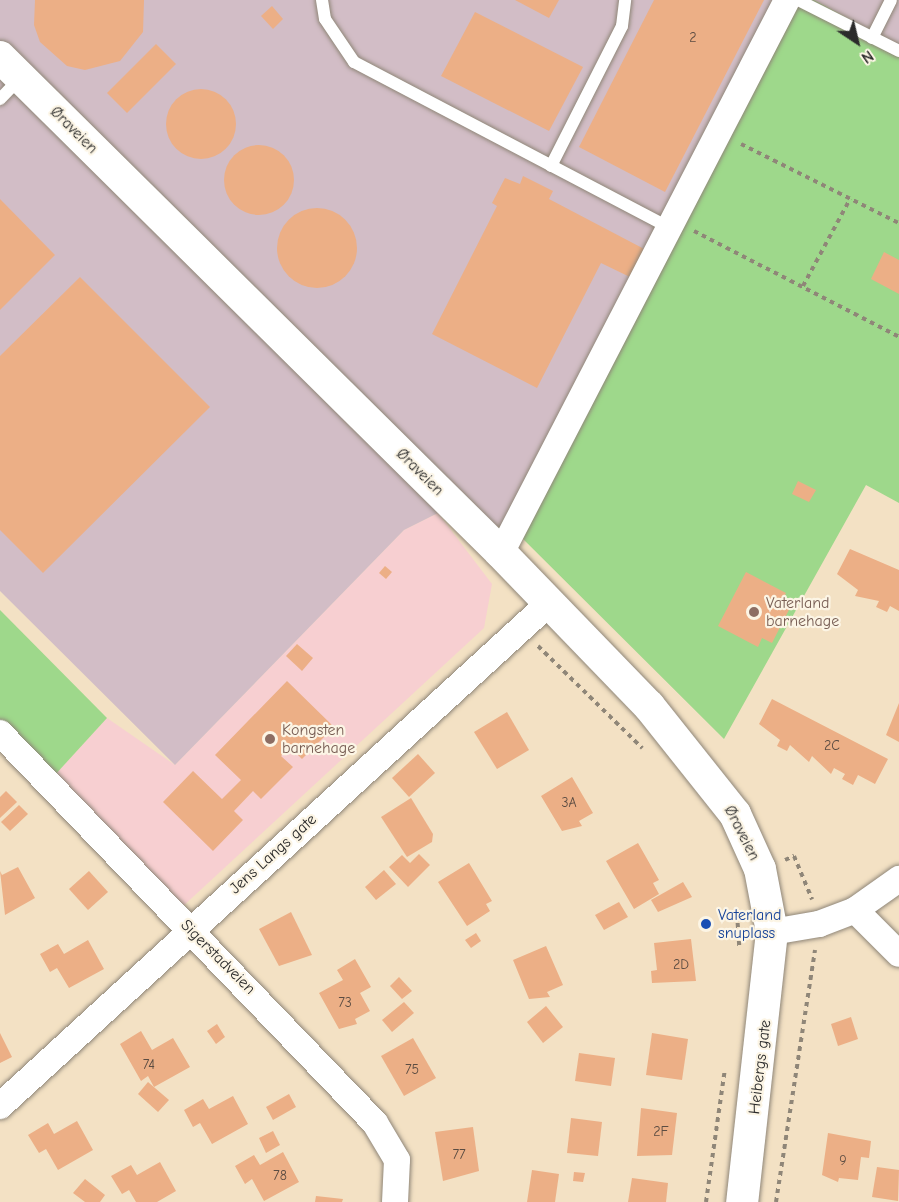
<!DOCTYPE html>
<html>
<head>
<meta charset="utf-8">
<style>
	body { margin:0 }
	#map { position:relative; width:899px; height:1202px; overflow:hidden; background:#f3e1c4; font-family:"Comic Neue",sans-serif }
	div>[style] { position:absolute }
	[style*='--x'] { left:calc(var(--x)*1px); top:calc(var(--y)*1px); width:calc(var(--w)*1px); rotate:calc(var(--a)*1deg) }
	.built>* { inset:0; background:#f7cfd1 }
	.industrial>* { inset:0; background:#d2bdc6 }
	.green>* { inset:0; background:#9ed88b }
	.building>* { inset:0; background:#ecaf86 }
	.round { border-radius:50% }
	.path>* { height:4px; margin-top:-2px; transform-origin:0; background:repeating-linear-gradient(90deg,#8f8678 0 4.5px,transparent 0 9px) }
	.roads { filter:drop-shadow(0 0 2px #8f8678) drop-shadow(0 0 2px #8f8678) }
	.service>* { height:12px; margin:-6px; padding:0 6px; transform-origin:6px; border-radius:6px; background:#fff }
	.minor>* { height:26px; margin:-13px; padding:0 13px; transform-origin:13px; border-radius:13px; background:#fff }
	.tertiary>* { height:32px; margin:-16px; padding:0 16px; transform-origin:16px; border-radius:16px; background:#fff }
	.dots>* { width:16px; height:16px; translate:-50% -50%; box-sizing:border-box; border:3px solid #fcf5e5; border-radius:50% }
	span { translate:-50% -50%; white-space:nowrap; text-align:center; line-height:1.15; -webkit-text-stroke:4.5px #fcf5e5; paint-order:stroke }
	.number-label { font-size:14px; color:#5b4c42 }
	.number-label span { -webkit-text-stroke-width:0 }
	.street-label { font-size:16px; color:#2b2b2b }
	.education-label { font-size:16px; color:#785e54 }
	.left { translate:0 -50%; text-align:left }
	.transit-label { font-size:16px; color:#164399 }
	.north { position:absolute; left:827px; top:12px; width:60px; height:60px; -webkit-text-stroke:4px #fcf5e5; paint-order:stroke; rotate:145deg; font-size:16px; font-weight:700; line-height:24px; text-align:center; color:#2b2b2b }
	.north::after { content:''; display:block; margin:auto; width:21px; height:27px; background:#2b2b2b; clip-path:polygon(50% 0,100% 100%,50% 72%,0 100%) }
</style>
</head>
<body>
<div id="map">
	<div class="built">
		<div style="clip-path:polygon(438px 513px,492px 584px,484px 628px,181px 908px,54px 776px,107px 718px,175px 765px,404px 530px)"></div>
	</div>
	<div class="industrial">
		<div style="clip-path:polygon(0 0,786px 0,514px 530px,438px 513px,404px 530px,175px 765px,0 591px)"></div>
		<div style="clip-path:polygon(814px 0,899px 0,899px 46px)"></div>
	</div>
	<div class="green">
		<div style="clip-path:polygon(786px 0,814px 0,899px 46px,899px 503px,866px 485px,724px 739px,514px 530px)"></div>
		<div style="clip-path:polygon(0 610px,107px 718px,54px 776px,0 721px)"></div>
	</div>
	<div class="building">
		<div style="clip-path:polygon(35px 0,144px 0,143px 32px,120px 61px,85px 70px,67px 66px,40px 42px,34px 25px)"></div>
		<div style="clip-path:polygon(515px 0,559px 0,549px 18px)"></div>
		<div style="clip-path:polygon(654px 0,764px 0,665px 192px,579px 147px)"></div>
		<div style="clip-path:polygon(272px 6px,283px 19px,273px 29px,261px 16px)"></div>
		<div style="clip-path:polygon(475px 12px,583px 67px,549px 131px,441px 76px)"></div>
		<div style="clip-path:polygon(156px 44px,176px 64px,127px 113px,107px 93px)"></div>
		<div class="round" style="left:166px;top:89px;width:70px;height:70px"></div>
		<div class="round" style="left:224px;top:145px;width:70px;height:70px"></div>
		<div style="clip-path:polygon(523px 176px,553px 191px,549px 199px,648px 251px,634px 279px,601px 263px,537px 388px,432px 334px,497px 206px,492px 203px,505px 178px,520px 184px)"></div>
		<div style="clip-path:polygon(0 199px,55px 255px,0 310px)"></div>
		<div class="round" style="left:277px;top:208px;width:80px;height:80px"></div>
		<div style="clip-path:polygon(884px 252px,899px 260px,899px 294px,871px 279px)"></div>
		<div style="clip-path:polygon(80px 277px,210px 407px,43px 573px,0 530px,0 356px)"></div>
		<div style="clip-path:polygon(798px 481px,816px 490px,809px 502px,792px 494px)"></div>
		<div style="clip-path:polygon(850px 549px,899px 570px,899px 611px,890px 606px,887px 612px,876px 607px,879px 601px,855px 596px,858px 590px,837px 574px)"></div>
		<div style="clip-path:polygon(385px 566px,392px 572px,386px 579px,379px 573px)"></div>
		<div style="clip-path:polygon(746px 572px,786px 593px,782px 601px,791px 606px,772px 643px,762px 638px,758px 647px,718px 626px)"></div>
		<div style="clip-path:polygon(297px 644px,313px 658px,302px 671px,286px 656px)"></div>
		<div style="clip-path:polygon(287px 681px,334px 727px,302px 759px,290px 747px,281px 756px,293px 767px,261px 799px,253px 791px,234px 811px,243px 820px,213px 851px,163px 802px,193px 771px,222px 799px,241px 780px,215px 755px)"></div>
		<div style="clip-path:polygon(772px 699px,888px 759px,875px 784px,858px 775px,853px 785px,842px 779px,845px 774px,834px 768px,831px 774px,812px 756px,809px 762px,790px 745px,787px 751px,777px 746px,780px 740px,759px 724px)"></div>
		<div style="clip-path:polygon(899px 703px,899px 742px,886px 735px)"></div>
		<div style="clip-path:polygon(507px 712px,529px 750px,497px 769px,474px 732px)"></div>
		<div style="clip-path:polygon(418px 754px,435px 773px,409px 797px,392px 778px)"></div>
		<div style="clip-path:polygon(572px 777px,593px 813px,579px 821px,582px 826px,562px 831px,541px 796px)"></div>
		<div style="clip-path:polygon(6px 791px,17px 802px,0 818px,0 797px)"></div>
		<div style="clip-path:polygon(411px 798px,433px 834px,432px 842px,407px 857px,381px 817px)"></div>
		<div style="clip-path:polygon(19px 805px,28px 814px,10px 831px,1px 822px)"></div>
		<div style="clip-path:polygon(638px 843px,659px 880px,653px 883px,659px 894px,634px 909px,606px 861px)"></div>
		<div style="clip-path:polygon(419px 854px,430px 865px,408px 887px,389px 867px,402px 855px,410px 863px)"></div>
		<div style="clip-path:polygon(469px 863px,492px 901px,486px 904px,490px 911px,467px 926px,438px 882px)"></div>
		<div style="clip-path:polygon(18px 867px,35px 898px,5px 915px,0 871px,2px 875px)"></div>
		<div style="clip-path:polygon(384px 870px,396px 884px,376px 900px,365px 887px)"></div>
		<div style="clip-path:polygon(89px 871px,108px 892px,88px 910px,69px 889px)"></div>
		<div style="clip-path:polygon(683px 882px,692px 897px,658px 912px,651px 900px)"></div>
		<div style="clip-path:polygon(619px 902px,628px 917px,604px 930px,595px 915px)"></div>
		<div style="clip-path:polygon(291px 912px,312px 955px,279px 966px,259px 929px)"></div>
		<div style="clip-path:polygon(476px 933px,481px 941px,471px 948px,465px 940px)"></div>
		<div style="clip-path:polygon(691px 939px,696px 981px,652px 983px,651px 971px,657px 970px,654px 943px)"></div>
		<div style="clip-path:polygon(88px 940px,104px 969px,69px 988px,57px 968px,50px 972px,40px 954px,58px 944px,64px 954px)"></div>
		<div style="clip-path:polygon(546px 946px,563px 985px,547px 992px,550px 997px,529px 999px,513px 960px)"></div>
		<div style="clip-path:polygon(355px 959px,371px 987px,360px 993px,370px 1011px,355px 1019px,357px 1024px,339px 1029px,319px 993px,343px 980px,337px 970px)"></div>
		<div style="clip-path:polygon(399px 977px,412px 991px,402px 999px,390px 986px)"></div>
		<div style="clip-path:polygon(404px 1002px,414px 1013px,392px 1032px,382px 1020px)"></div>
		<div style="clip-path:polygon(546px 1006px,563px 1027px,543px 1043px,527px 1022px)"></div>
		<div style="clip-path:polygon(851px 1017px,858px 1039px,838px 1046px,831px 1024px)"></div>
		<div style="clip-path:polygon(217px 1024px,225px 1037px,216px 1044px,207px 1031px)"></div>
		<div style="clip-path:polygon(141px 1031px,152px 1050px,173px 1038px,190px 1067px,154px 1087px,148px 1076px,141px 1081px,120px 1044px)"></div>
		<div style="clip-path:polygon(0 1033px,12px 1057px,0 1063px)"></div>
		<div style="clip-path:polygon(652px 1033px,688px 1039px,682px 1080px,646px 1075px)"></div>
		<div style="clip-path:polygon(413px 1038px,436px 1078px,404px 1096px,381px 1056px)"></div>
		<div style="clip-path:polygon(579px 1053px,615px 1058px,611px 1086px,575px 1081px)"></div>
		<div style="clip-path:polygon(148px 1082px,169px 1100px,158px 1112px,138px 1094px)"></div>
		<div style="clip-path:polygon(289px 1094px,296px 1107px,273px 1120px,266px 1107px)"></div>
		<div style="clip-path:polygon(233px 1096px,248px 1124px,212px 1144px,200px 1123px,193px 1127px,184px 1110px,203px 1099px,209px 1109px)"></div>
		<div style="clip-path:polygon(641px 1108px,677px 1113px,672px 1155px,637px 1156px)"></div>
		<div style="clip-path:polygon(571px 1118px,602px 1122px,598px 1156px,567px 1153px)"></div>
		<div style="clip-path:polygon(77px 1121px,93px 1150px,58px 1170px,46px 1149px,39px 1153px,28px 1135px,48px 1123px,54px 1134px)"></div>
		<div style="clip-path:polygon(473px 1127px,479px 1171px,443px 1181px,435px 1132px)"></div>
		<div style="clip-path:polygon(273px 1131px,280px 1145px,266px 1153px,259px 1138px)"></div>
		<div style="clip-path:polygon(828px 1133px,871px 1141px,869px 1158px,861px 1157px,858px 1180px,839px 1178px,838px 1182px,822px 1175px)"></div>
		<div style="clip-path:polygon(283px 1152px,299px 1182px,264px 1201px,252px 1179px,245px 1184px,235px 1166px,254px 1155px,260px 1165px)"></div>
		<div style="clip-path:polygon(160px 1162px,176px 1191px,157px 1202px,136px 1202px,129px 1190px,122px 1194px,111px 1176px,131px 1165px,137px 1175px)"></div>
		<div style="clip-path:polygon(877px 1167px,899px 1170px,898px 1201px,872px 1197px)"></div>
		<div style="clip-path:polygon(532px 1170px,559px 1174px,555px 1202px,527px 1202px)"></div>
		<div style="clip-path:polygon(574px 1172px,585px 1173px,583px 1182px,573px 1181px)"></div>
		<div style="clip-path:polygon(632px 1178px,668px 1183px,666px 1202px,628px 1202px)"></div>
		<div style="clip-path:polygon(85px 1179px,105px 1195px,100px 1202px,85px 1202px,73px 1193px)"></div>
		<div style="clip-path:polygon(316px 1196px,343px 1199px,342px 1202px,315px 1202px)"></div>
	</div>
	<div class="path">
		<div style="--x:741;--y:144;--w:177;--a:26.6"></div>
		<div style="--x:694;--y:231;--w:231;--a:27.3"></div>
		<div style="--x:803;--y:286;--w:99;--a:-61.6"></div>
		<div style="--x:538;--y:646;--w:146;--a:44.4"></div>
		<div style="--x:785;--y:860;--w:10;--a:-24"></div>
		<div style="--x:794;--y:856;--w:47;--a:67.3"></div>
		<div style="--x:737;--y:914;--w:32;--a:86"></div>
		<div style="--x:706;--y:1202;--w:134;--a:-81.9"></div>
		<div style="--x:776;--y:1202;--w:255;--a:-81.2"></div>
	</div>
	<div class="roads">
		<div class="service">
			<div style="--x:322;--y:0;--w:19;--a:81"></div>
			<div style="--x:325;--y:19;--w:52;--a:56"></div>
			<div style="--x:354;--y:62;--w:357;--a:27.7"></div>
			<div style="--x:798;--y:0;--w:113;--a:26.8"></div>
			<div style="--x:872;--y:38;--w:42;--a:-63.4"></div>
			<div style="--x:0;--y:99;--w:29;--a:-46"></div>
			<div style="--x:551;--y:166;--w:157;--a:-63.1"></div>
			<div style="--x:622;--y:26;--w:26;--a:-83"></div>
		</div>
		<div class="minor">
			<div style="--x:501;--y:553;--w:623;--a:-62.65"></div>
			<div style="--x:0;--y:733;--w:541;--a:46.12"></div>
			<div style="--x:375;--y:1123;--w:43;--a:59.3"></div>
			<div style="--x:397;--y:1160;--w:42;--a:92.7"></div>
			<div style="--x:855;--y:910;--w:62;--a:45"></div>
			<div style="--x:772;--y:932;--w:48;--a:-9.7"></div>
			<div style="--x:819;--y:924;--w:39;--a:-21"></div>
			<div style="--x:855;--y:910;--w:54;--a:-35.2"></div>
			<div style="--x:0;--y:1106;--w:743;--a:-42.49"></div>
		</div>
		<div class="tertiary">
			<div style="--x:0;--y:57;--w:705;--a:44.71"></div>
			<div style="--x:501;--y:553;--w:213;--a:46"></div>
			<div style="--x:649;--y:706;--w:138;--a:51.5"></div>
			<div style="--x:735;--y:814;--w:60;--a:65.6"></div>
			<div style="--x:760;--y:869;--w:64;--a:79.2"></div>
			<div style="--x:772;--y:932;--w:272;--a:96.3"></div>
		</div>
	</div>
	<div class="dots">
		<div style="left:754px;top:612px;background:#8d6e63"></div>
		<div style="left:270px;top:739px;background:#8d6e63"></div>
		<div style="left:706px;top:924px;background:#1a4fb4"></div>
	</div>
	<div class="number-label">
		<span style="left:693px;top:38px">2</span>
		<span style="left:832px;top:746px">2C</span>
		<span style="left:569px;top:803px">3A</span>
		<span style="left:681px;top:965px">2D</span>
		<span style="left:345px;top:1003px">73</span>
		<span style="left:149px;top:1065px">74</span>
		<span style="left:412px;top:1070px">75</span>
		<span style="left:661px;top:1132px">2F</span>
		<span style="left:459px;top:1155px">77</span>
		<span style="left:843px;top:1161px">9</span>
		<span style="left:280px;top:1176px">78</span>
	</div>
	<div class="street-label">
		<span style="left:74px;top:130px;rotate:45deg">Øraveien</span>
		<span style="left:420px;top:472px;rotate:45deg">Øraveien</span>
		<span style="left:742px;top:833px;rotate:63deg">Øraveien</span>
		<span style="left:273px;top:854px;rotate:-42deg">Jens Langs gate</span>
		<span style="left:218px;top:957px;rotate:45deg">Sigerstadveien</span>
		<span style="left:760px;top:1067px;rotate:-83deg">Heibergs gate</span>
	</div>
	<div class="education-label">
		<span class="left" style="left:766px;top:612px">Vaterland<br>barnehage</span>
		<span class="left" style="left:282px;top:739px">Kongsten<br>barnehage</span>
	</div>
	<div class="transit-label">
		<span class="left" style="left:718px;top:924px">Vaterland<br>snuplass</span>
	</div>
	<div class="north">N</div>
</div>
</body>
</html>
